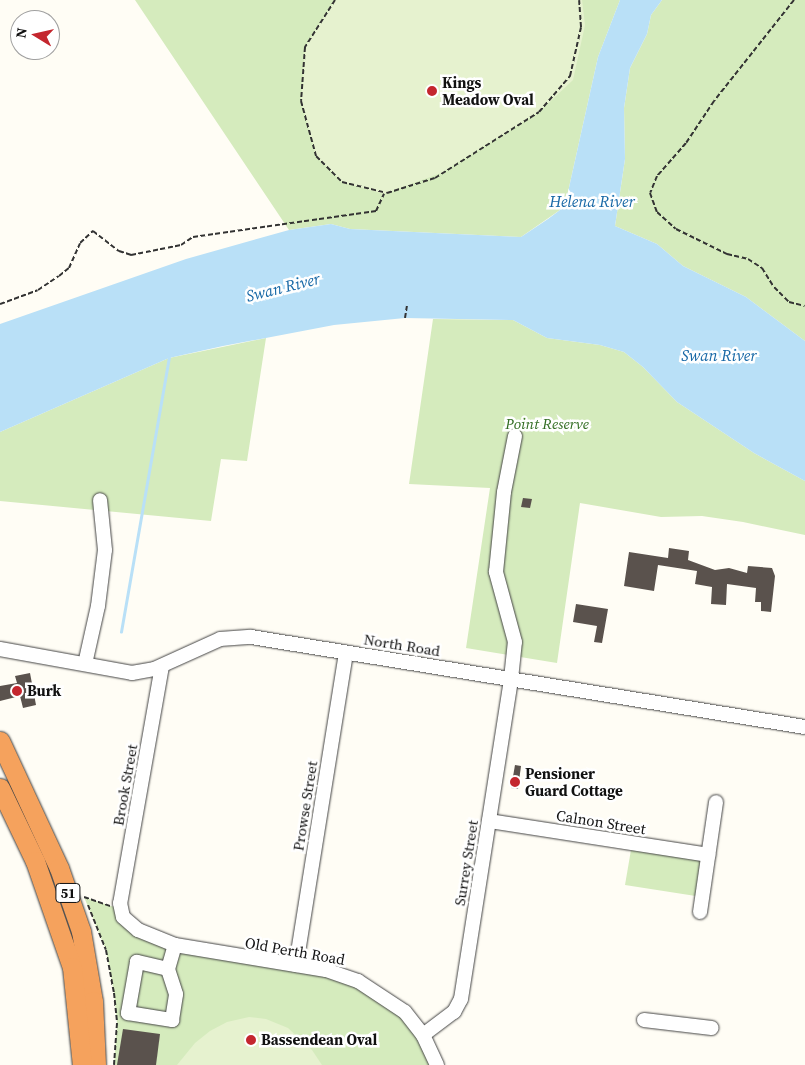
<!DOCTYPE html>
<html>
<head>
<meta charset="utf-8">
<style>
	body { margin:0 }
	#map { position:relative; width:805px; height:1065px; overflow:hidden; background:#fffdf5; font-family:"Source Serif 4",serif }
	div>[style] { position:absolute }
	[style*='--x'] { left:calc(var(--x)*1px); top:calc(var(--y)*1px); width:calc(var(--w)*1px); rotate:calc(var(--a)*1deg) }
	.green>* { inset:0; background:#d5ebbd }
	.pitch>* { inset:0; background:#e6f2cf }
	.water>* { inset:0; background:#b9e0f7 }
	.stream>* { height:2.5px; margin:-1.25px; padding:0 1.25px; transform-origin:1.25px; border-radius:1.25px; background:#b9e0f7 }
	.building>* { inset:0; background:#5a524d }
	.path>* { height:2px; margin-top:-1px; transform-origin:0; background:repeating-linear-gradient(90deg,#333 0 5px,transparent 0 7.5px) }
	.roads { filter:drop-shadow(0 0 1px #444) drop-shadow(0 0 1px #444) }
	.minor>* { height:14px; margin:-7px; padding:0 7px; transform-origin:7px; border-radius:7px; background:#fff }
	.highway>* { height:19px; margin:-9.5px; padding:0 9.5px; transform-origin:9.5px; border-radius:9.5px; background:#f5a25d }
	.dots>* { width:14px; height:14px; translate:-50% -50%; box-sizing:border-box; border:2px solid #fff; border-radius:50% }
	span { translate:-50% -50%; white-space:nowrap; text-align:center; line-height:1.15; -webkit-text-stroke:5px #fff; paint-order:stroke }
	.shield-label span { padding:1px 4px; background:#fff; border:1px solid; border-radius:4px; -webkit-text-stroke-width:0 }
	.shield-label { font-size:14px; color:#111; font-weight:700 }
	.poi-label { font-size:15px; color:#111; font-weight:700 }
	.left { translate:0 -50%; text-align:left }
	.park-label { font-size:15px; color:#2f6b1f; font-style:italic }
	.street-label { font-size:15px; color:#111 }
	.water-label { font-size:16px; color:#1768a6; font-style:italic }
	.north { position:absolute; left:10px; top:10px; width:50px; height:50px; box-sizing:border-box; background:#fff; border:1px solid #a0a0a0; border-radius:50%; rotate:279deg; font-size:14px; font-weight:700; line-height:20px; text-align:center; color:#111 }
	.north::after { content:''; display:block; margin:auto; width:18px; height:22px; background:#c4262e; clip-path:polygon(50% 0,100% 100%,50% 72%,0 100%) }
</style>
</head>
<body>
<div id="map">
	<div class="green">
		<div style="clip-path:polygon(135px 0,620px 0,598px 57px,568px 192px,560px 210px,521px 237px,350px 229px,331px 224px,289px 230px)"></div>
		<div style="clip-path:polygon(662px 0,805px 0,805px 341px,746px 297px,683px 266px,657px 244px,615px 226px,625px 159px,624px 108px,630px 68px,647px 34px,651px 15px)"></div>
		<div style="clip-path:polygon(433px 319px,513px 320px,547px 338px,600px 345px,624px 352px,643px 367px,677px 402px,754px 453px,805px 481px,805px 535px,743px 522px,702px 516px,661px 517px,580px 503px,557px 663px,466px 648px,490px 488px,409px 484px)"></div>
		<div style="clip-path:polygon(266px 338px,247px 461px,221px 459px,211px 521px,0 501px,0 432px,169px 358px)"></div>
		<div style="clip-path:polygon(632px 844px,708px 855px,702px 897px,625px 885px)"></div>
		<div style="clip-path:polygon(84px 897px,120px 909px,146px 934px,326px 970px,392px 1002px,437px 1065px,114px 1065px,117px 1023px,114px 993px,106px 950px)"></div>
	</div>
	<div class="pitch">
		<div style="clip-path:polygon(335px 0,582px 0,585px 25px,573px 80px,539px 112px,441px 173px,384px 194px,342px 182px,316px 156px,301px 101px,305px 47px)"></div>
		<div style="clip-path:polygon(249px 1017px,266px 1019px,288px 1028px,312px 1050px,322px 1065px,177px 1065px,195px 1043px,210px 1031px,227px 1022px)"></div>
	</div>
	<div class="water">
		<div style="clip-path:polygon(620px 0,662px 0,651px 15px,647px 34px,630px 68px,624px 108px,625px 159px,615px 226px,657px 244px,683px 266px,746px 297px,805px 341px,805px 481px,754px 453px,677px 402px,643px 367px,624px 352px,600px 345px,547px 338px,513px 320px,405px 318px,334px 325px,223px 346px,169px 358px,0 432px,0 324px,186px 259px,289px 230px,331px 224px,350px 229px,521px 237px,548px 219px,560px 210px,568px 192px,598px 57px)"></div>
	</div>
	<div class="stream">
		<div style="--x:121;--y:632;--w:278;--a:-80.1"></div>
	</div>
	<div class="building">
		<div style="clip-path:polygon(523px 498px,532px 499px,530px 508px,521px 507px)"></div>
		<div style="clip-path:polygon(669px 548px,689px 551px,688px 560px,715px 570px,729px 568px,747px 573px,748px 566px,772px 568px,775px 576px,771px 612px,761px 611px,761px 602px,755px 602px,756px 588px,727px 584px,726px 605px,711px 604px,712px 587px,695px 584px,697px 571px,658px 565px,654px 591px,624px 586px,629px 552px,668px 558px)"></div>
		<div style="clip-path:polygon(576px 604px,608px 609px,602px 643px,594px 642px,597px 626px,573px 622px)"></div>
		<div style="clip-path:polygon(30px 673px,36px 705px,23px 708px,20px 696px,0 701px,0 686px,17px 683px,15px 676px)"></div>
		<div style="clip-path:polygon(515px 765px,521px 766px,518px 789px,511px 788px)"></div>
		<div style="clip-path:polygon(123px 1029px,160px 1034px,156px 1065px,117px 1065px)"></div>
	</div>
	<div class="path">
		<div style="--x:335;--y:0;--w:56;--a:122.6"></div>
		<div style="--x:305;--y:47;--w:54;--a:94.2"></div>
		<div style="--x:301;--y:101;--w:57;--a:74.7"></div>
		<div style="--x:316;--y:156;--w:37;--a:45"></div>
		<div style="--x:342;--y:182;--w:46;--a:13.7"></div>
		<div style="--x:387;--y:193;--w:50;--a:-17.4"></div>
		<div style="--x:435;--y:178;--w:123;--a:-32.4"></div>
		<div style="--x:539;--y:112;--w:48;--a:-49.3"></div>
		<div style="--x:570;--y:76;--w:50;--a:-77.3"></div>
		<div style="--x:581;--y:27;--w:27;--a:-94"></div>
		<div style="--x:794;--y:0;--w:129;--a:128.4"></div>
		<div style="--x:714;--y:101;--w:50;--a:123.7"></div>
		<div style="--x:686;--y:143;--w:44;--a:131.3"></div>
		<div style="--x:657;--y:176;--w:18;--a:112"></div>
		<div style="--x:650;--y:193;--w:20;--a:70"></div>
		<div style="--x:657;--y:212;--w:25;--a:42"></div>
		<div style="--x:676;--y:229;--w:57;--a:26.1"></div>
		<div style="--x:727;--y:254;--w:22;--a:13"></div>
		<div style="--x:748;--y:259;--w:17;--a:33"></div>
		<div style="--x:762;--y:268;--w:22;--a:58"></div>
		<div style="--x:774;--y:287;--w:21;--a:45"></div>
		<div style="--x:789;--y:302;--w:16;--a:14"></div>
		<div style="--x:0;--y:304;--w:40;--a:-20.2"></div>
		<div style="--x:38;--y:290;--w:25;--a:-34"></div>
		<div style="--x:59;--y:276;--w:13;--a:-39"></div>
		<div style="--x:69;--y:268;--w:27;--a:-66"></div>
		<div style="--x:80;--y:243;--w:18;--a:-43"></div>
		<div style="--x:93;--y:231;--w:33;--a:38"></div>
		<div style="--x:119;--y:251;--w:13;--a:18"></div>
		<div style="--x:131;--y:255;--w:51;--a:-11.3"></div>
		<div style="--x:181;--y:245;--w:14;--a:-34"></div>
		<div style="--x:193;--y:237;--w:185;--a:-8.1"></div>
		<div style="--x:376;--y:211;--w:19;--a:-65"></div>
		<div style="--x:405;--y:318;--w:13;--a:-81"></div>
		<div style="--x:84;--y:897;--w:28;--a:19"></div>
		<div style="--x:88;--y:905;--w:48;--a:68.2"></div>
		<div style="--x:106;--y:950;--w:44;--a:79.5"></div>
		<div style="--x:114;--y:993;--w:30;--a:84"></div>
		<div style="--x:117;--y:1023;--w:42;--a:94.1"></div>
	</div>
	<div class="roads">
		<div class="minor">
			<div style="--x:0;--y:649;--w:134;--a:10.3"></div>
			<div style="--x:132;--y:673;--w:22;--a:-10"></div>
			<div style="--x:154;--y:669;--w:72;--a:-24.4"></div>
			<div style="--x:220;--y:639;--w:31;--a:-4"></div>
			<div style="--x:251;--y:637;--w:561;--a:9.23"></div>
			<div style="--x:85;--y:664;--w:59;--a:-77.4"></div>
			<div style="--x:98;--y:606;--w:56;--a:-82.9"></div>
			<div style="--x:105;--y:550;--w:50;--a:-95.7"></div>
			<div style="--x:162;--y:666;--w:241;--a:100"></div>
			<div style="--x:120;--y:903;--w:14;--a:78"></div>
			<div style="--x:123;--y:917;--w:20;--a:41"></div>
			<div style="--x:138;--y:930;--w:40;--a:22"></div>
			<div style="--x:175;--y:945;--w:153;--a:9.4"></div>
			<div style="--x:326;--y:970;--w:34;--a:19"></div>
			<div style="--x:358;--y:981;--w:56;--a:33.4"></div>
			<div style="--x:405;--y:1012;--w:29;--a:52"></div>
			<div style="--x:423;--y:1035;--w:33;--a:65"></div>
			<div style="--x:489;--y:821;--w:222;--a:8.8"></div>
			<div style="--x:700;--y:912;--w:111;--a:-81.7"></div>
			<div style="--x:296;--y:965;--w:316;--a:-80.9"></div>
			<div style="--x:168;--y:969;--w:32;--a:-167"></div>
			<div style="--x:137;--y:962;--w:52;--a:100"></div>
			<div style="--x:128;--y:1013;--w:45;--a:9"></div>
			<div style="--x:172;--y:1020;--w:26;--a:-81"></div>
			<div style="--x:176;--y:994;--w:26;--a:-108"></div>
			<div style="--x:168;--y:969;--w:25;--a:-74"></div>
			<div style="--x:644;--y:1020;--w:68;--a:6.7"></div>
			<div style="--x:423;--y:1035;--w:39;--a:-37"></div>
			<div style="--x:454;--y:1012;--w:15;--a:-62"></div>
			<div style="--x:461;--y:999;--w:324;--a:-81.1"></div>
			<div style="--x:511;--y:679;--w:37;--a:-84"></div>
			<div style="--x:515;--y:642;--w:73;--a:-105.2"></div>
			<div style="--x:496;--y:572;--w:80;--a:-84.3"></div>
			<div style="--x:504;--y:492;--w:57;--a:-78.9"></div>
		</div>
		<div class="highway">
			<div style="--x:0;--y:741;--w:140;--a:65.1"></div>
			<div style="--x:59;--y:868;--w:67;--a:70.8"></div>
			<div style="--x:81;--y:931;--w:71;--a:80.3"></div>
			<div style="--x:93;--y:1001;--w:64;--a:87.3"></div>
			<div style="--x:0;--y:788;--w:81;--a:64.4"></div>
			<div style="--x:35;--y:861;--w:112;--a:70.8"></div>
			<div style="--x:72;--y:967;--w:99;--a:84.2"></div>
		</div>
	</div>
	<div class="dots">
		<div style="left:432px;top:91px;background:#c4262e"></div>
		<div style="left:17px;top:691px;background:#c4262e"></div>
		<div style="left:515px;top:782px;background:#c4262e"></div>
		<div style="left:251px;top:1040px;background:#c4262e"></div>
	</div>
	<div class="shield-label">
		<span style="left:68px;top:893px">51</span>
	</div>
	<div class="poi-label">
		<span class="left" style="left:442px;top:91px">Kings<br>Meadow Oval</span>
		<span class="left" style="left:27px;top:691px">Burk</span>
		<span class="left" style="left:525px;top:782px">Pensioner<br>Guard Cottage</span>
		<span class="left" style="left:261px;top:1040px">Bassendean Oval</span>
	</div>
	<div class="park-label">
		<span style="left:547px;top:424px">Point Reserve</span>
	</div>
	<div class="street-label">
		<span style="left:402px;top:645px;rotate:9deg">North Road</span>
		<span style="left:125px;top:785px;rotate:-80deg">Brook Street</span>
		<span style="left:305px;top:806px;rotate:-81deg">Prowse Street</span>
		<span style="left:601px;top:822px;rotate:9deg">Calnon Street</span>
		<span style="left:466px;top:863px;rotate:-81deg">Surrey Street</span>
		<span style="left:295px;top:951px;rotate:10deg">Old Perth Road</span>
	</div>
	<div class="water-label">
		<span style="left:592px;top:201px">Helena River</span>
		<span style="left:283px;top:287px;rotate:-14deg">Swan River</span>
		<span style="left:719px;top:355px">Swan River</span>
	</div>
	<div class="north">N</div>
</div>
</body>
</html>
